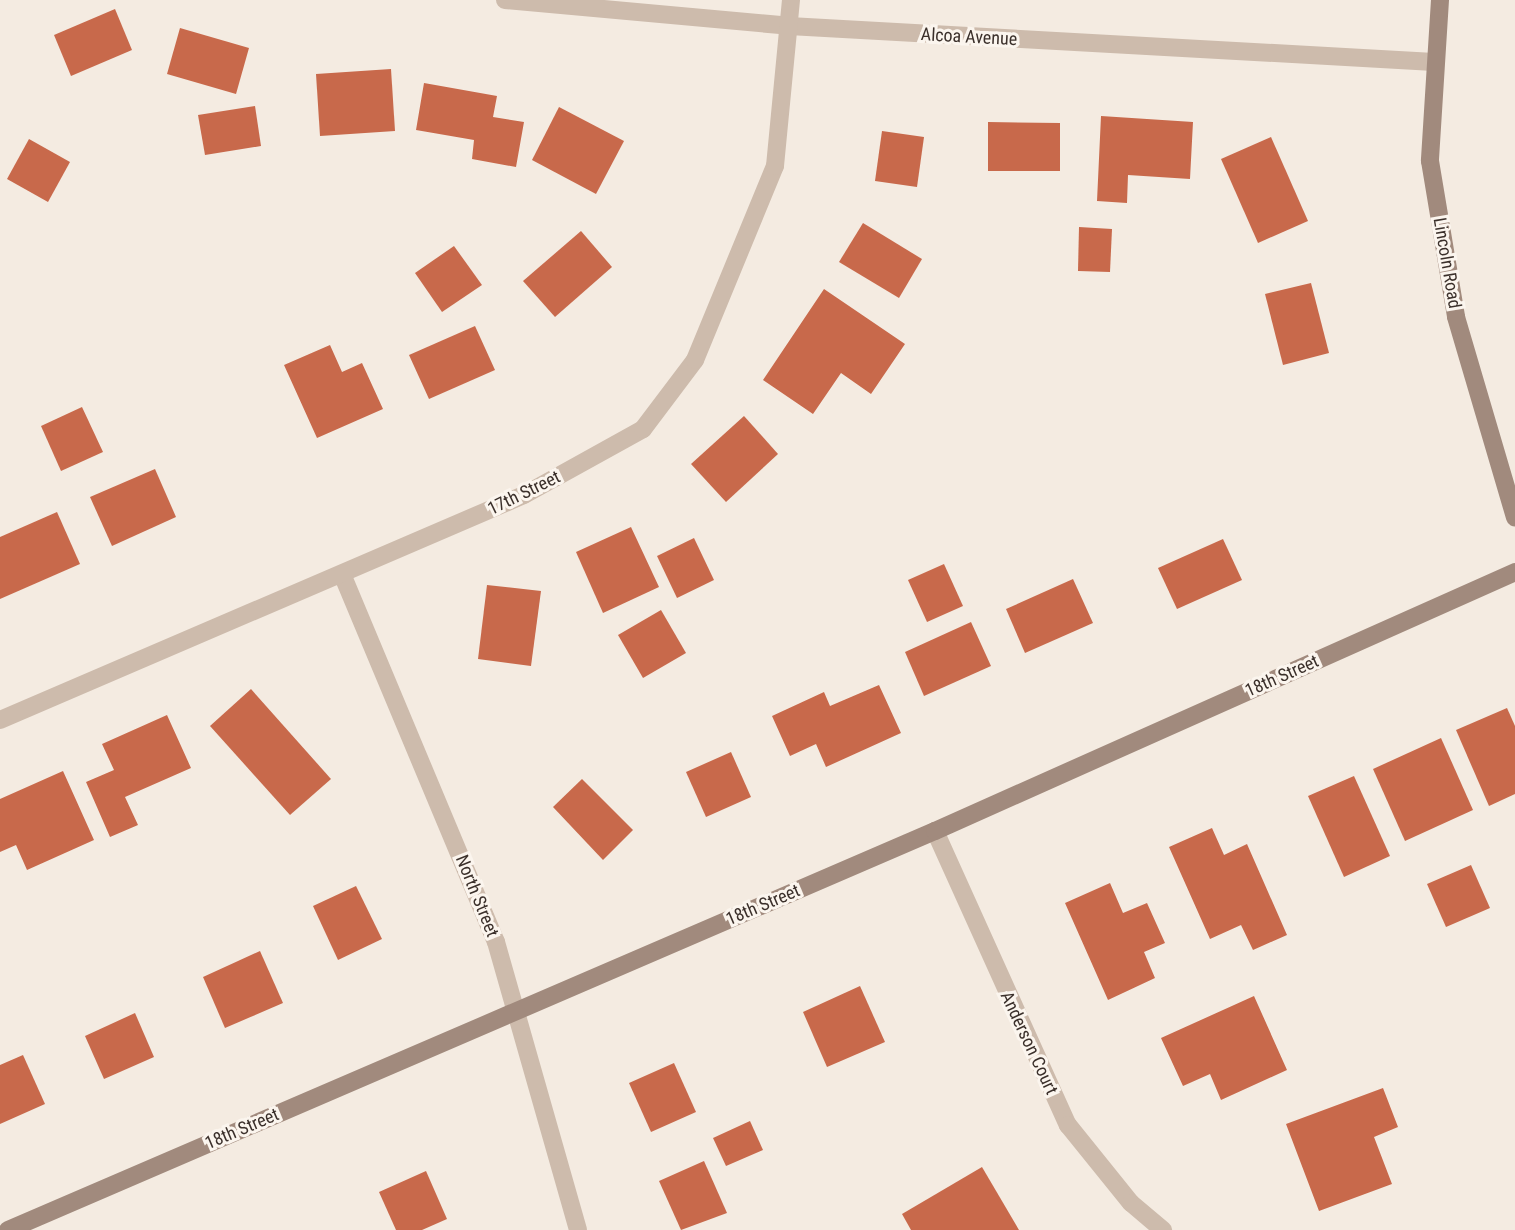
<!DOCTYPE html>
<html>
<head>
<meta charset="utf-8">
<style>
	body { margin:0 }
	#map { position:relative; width:1515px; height:1230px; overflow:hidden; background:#f4ebe1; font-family:"Roboto Condensed",sans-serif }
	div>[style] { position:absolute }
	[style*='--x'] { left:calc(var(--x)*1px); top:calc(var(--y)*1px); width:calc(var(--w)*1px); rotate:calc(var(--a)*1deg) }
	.building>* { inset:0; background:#c8694b }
	.street>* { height:18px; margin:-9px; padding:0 9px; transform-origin:9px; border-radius:9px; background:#cdbbac }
	.secondary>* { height:18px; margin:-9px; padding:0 9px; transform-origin:9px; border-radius:9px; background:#a18a7d }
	span { translate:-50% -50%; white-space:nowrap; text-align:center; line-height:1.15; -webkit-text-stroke:6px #fbf5ee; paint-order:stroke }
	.street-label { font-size:18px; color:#3b302b }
</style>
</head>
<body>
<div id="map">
	<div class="building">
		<div style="clip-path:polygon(115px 9px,132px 50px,71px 76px,54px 35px)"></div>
		<div style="clip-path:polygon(180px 28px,249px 48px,236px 94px,167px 74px)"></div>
		<div style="clip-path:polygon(391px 69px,395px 131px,320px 136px,316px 74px)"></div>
		<div style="clip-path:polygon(424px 83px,497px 96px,493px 117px,524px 122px,516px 167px,472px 159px,474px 140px,416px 130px)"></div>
		<div style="clip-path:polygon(255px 106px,261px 146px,205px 155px,198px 115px)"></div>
		<div style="clip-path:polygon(559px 107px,624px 141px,596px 194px,532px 160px)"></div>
		<div style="clip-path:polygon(1101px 116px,1193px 122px,1190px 179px,1128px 175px,1127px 203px,1097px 201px)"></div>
		<div style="clip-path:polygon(988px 122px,1060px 123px,1060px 171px,988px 171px)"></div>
		<div style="clip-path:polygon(882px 131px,924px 137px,917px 187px,875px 181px)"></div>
		<div style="clip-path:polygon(1271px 137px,1308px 221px,1258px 243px,1221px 159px)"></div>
		<div style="clip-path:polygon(29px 139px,70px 162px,48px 202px,7px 179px)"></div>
		<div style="clip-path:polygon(863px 223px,922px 259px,899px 298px,839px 262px)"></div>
		<div style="clip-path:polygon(1079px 227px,1112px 229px,1110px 272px,1078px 271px)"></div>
		<div style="clip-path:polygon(581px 231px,612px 267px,555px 317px,523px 281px)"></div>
		<div style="clip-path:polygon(454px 246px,482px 285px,442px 312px,415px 273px)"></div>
		<div style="clip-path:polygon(1311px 283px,1329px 353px,1283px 365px,1265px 294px)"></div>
		<div style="clip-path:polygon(824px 289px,905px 344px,871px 394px,841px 373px,813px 414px,763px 380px)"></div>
		<div style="clip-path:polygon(475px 326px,495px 370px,429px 399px,409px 355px)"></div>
		<div style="clip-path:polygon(330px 345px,342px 372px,362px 363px,383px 409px,317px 438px,284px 365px)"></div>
		<div style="clip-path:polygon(82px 407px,103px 452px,61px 471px,41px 426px)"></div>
		<div style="clip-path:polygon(744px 416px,778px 454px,726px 502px,691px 464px)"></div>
		<div style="clip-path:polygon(155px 469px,176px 517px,112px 546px,90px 497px)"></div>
		<div style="clip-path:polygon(57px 512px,80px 564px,0 599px,0 537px)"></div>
		<div style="clip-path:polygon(631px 527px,659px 587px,603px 613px,576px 552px)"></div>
		<div style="clip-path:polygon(694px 538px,714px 580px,677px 598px,657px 556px)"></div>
		<div style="clip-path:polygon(1223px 539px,1242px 580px,1177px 609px,1158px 568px)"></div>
		<div style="clip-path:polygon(944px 564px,963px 606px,927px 622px,908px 580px)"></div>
		<div style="clip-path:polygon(1073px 579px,1093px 623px,1025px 653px,1006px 609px)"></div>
		<div style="clip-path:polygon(487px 585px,541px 591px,531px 666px,478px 659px)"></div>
		<div style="clip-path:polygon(661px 610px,686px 653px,643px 678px,618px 635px)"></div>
		<div style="clip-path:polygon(971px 622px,991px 666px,924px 696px,905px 652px)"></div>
		<div style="clip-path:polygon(879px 685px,901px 733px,826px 767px,816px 744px,790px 756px,772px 716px,824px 692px,830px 706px)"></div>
		<div style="clip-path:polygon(251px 689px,331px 779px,290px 815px,210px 726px)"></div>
		<div style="clip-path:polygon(1507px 708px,1515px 726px,1515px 794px,1489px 806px,1456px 730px)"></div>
		<div style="clip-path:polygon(167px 715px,191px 768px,125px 797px,138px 825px,110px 837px,86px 782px,114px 770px,102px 744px)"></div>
		<div style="clip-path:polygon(1441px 738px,1473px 810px,1405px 841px,1373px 769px)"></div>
		<div style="clip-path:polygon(731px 752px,751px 797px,706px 817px,686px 772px)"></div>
		<div style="clip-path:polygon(63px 771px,94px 840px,27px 870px,16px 845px,0 852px,0 799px)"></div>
		<div style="clip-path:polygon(1354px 776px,1390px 856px,1344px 877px,1308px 796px)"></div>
		<div style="clip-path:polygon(582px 779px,633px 830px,603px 860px,553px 807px)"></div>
		<div style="clip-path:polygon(1212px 828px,1224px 855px,1247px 844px,1287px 935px,1253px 950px,1241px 925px,1210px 939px,1169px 847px)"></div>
		<div style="clip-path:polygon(1471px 865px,1490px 908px,1446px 927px,1427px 884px)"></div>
		<div style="clip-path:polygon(1110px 883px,1123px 913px,1147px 903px,1165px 943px,1144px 952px,1155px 978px,1108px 1000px,1065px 903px)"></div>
		<div style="clip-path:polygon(356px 886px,382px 939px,338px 960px,313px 906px)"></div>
		<div style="clip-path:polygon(260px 951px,283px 1003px,225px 1028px,203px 977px)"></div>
		<div style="clip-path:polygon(860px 986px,885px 1042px,827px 1067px,803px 1012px)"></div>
		<div style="clip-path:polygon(1254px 996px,1287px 1070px,1221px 1100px,1210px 1074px,1183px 1086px,1161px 1038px)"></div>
		<div style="clip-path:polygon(135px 1013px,154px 1057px,104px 1079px,85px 1036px)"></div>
		<div style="clip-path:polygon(23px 1055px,45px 1104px,0 1124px,0 1065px)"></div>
		<div style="clip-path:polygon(674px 1063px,696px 1112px,651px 1132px,629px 1083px)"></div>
		<div style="clip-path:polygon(1383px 1088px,1398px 1127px,1374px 1137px,1392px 1184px,1319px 1211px,1286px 1124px)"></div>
		<div style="clip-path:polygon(750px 1121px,763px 1150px,726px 1166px,713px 1138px)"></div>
		<div style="clip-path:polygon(704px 1161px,727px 1213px,681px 1230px,659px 1181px)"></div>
		<div style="clip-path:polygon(982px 1167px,1019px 1230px,911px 1230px,902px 1214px)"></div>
		<div style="clip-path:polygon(426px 1171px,447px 1219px,422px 1230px,396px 1230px,379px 1192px)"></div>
	</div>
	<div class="street">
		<div style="--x:505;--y:0;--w:285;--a:5.2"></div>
		<div style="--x:789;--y:26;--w:646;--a:3.19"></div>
		<div style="--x:342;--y:574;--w:399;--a:67.3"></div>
		<div style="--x:496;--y:942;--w:299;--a:74.1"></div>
		<div style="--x:0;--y:720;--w:570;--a:-23.24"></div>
		<div style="--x:524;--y:495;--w:136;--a:-29"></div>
		<div style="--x:643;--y:429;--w:86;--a:-53"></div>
		<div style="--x:695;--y:360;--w:210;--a:-67.6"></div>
		<div style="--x:775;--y:166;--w:167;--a:-84.5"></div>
		<div style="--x:935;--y:831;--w:323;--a:65.7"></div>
		<div style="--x:1068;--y:1125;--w:100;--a:51.1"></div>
		<div style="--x:1131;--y:1203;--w:42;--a:40.2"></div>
	</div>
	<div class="secondary">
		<div style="--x:1440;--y:0;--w:161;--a:93.6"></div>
		<div style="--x:1430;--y:161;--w:158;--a:80.5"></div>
		<div style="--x:1456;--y:317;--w:209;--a:73.6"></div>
		<div style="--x:8;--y:1230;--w:1009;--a:-23.29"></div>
		<div style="--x:935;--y:831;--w:635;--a:-24.06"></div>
	</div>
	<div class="street-label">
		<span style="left:969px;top:37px;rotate:3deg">Alcoa Avenue</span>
		<span style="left:1447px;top:263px;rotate:80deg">Lincoln Road</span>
		<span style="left:524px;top:493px;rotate:-26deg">17th Street</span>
		<span style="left:1282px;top:676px;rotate:-24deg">18th Street</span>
		<span style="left:477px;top:896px;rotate:68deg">North Street</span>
		<span style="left:763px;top:905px;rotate:-23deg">18th Street</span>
		<span style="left:1029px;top:1043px;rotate:65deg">Anderson Court</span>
		<span style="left:242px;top:1129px;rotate:-23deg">18th Street</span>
	</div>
</div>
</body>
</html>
